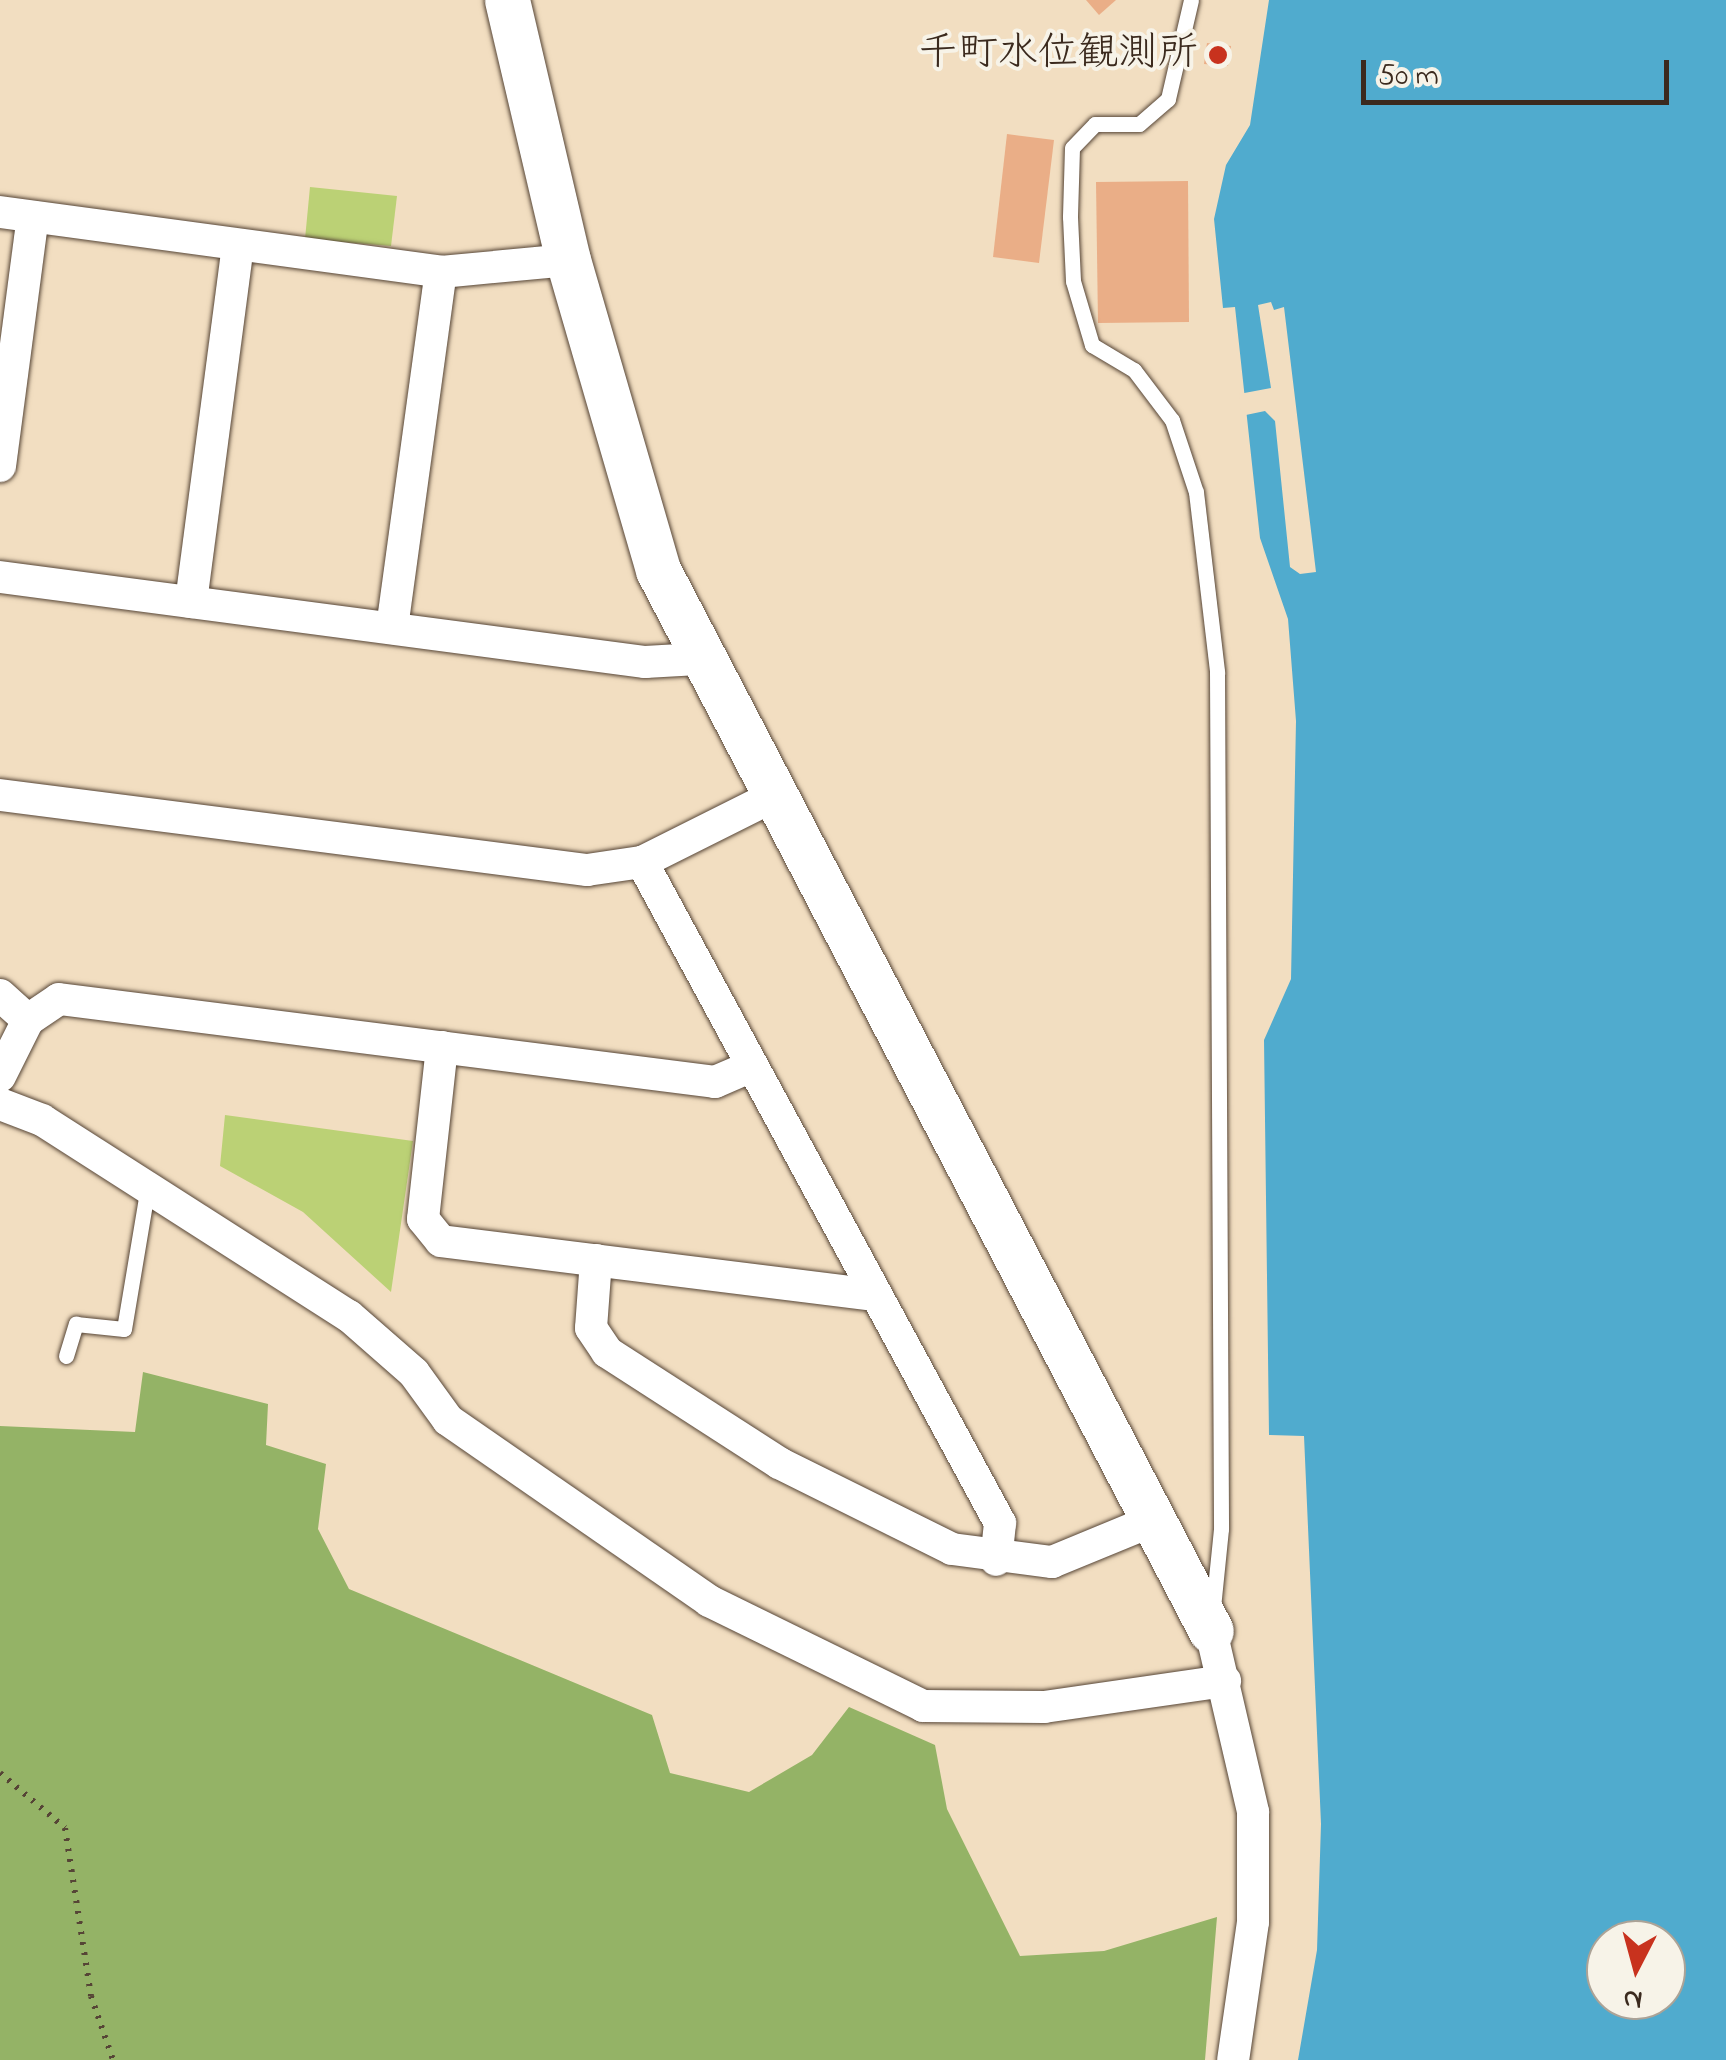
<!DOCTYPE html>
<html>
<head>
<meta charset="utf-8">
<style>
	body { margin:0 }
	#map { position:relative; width:1726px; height:2060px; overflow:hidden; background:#f2dec1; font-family:"Indie Flower","Klee One",sans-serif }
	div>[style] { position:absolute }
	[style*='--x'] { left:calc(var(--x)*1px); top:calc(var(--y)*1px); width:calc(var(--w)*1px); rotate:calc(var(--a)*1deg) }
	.green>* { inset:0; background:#bbd175 }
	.forest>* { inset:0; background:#94b366 }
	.water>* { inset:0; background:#50abce }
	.pier>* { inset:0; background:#f2dec1 }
	.building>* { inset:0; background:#eaae87 }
	.path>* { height:6px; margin-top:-3px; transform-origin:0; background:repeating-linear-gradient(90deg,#564536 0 2.5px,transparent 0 10.5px) }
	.roads { filter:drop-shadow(0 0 2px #564536) drop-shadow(0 0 2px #564536) }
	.lane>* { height:15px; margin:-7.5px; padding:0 7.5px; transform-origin:7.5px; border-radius:7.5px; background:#fff }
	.street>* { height:32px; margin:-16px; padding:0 16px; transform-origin:16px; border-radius:16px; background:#fff }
	.secondary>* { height:45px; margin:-22.5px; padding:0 22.5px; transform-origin:22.5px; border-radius:22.5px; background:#fff }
	.dots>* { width:28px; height:28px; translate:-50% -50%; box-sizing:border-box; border:5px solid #f7f3e8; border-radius:50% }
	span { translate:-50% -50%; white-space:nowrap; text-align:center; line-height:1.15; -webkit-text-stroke:8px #f7f3e8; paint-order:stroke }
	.poi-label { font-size:40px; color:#3b2a1e }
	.right { translate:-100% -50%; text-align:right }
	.north { position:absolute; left:1586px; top:1920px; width:100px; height:100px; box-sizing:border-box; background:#f7f3e8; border:2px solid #aca397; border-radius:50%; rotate:186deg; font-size:28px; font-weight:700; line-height:40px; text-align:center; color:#3b2a1e }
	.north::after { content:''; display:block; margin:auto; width:35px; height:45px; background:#c8321e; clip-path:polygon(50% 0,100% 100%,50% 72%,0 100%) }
	.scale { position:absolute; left:1361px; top:60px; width:308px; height:45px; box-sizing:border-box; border:5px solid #3b2a1e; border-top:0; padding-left:12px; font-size:30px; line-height:35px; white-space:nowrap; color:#3b2a1e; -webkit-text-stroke:8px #f7f3e8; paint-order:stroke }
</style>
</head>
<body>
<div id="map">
	<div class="green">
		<div style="clip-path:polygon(310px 187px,397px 196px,391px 246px,305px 239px)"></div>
		<div style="clip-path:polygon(225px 1115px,413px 1141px,391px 1292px,303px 1212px,220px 1166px)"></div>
	</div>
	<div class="forest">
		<div style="clip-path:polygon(143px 1372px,268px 1404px,266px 1445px,326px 1464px,318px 1529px,349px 1589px,652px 1715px,670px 1773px,749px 1792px,812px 1755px,849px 1707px,935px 1745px,947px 1809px,1020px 1956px,1104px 1951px,1217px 1917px,1205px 2060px,0 2060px,0 1426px,135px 1432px)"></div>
	</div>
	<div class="water">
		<div style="clip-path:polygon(evenodd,1269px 0,1726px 0,1726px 2060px,1298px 2060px,1317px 1950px,1321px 1824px,1304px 1436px,1269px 1435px,1264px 1040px,1291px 979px,1296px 721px,1288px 619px,1260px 538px,1235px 307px,1223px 308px,1214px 219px,1226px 165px,1250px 125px,1269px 0,1606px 1940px,1666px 1940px,1666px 2000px,1606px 2000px,1606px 1940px)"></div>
	</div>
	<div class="pier">
		<div style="clip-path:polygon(1271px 302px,1274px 310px,1284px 307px,1316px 572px,1300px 574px,1290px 567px,1275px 421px,1265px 411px,1241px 416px,1239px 394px,1271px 388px,1258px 305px)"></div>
	</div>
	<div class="building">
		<div style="clip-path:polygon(1086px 0,1116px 0,1099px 15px)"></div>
		<div style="clip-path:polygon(1207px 43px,1231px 46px,1228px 66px,1204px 64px)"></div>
		<div style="clip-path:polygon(1007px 134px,1054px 140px,1039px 263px,993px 257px)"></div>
		<div style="clip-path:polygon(1188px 181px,1189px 322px,1098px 323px,1096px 182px)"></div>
	</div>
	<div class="path">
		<div style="--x:0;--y:1773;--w:85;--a:40.2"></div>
		<div style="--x:65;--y:1828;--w:170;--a:81.2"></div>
		<div style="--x:91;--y:1996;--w:68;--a:71"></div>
	</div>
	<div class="roads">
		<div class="lane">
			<div style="--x:1191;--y:0;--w:102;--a:103.1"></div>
			<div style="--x:1168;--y:99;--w:38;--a:139"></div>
			<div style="--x:1139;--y:124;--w:44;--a:180"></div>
			<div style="--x:1095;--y:124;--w:33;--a:134"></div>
			<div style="--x:1072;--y:148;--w:69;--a:91.7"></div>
			<div style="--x:1070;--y:217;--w:64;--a:87.3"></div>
			<div style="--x:1073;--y:281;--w:67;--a:73.5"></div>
			<div style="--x:1092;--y:345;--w:49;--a:30.8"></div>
			<div style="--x:1134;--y:370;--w:63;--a:52.8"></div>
			<div style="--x:1172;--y:420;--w:76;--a:71.6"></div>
			<div style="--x:1196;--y:492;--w:181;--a:83.3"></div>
			<div style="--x:1217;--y:672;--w:857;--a:89.73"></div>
			<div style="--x:1221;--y:1529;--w:79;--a:95.8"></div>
			<div style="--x:66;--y:1356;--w:34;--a:-73"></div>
			<div style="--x:76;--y:1324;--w:48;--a:5.9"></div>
			<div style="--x:124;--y:1329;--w:139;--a:-80.5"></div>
		</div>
		<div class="street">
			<div style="--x:0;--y:212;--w:445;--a:7.7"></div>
			<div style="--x:441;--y:272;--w:128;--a:-5.4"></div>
			<div style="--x:0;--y:466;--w:251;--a:-82.5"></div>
			<div style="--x:0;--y:577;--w:651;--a:7.51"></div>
			<div style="--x:645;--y:662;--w:53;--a:-3.2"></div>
			<div style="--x:191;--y:602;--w:360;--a:-82.5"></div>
			<div style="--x:392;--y:628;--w:359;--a:-82.2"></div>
			<div style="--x:0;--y:795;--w:592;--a:7.28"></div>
			<div style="--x:587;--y:870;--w:56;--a:-8.3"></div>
			<div style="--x:642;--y:862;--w:143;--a:-26.6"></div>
			<div style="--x:642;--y:862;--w:752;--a:61.56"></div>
			<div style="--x:1000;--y:1523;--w:37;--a:96"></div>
			<div style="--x:0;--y:995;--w:38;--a:42"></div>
			<div style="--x:442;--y:1047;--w:173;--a:96.3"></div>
			<div style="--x:423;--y:1219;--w:28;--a:51"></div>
			<div style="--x:441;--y:1241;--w:438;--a:7.1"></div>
			<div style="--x:0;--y:1076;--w:63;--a:-63.4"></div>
			<div style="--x:28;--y:1020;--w:37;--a:-34"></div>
			<div style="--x:59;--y:999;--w:661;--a:7.21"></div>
			<div style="--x:715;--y:1082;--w:40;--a:-23.4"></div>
			<div style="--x:0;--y:1104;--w:45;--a:20.9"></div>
			<div style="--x:42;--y:1120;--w:364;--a:32.6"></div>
			<div style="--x:349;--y:1316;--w:86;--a:41.2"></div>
			<div style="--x:414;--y:1373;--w:58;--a:54.1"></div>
			<div style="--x:448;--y:1420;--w:318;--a:34.7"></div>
			<div style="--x:709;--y:1601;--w:238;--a:26.1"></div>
			<div style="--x:923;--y:1706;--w:121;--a:0.5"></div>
			<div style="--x:1044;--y:1707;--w:183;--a:-8.2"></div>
			<div style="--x:596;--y:1260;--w:68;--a:94.2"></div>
			<div style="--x:591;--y:1328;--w:29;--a:56"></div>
			<div style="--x:607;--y:1352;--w:205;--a:32.8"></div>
			<div style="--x:779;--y:1463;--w:193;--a:26.4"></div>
			<div style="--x:952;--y:1549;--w:101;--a:7.4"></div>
			<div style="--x:1052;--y:1562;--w:110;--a:-22.4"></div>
			<div style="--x:1211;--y:1631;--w:186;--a:76.9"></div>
			<div style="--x:1253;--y:1812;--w:110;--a:90"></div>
			<div style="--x:1253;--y:1922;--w:139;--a:98.2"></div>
		</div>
		<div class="secondary">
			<div style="--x:507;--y:0;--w:267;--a:76.8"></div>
			<div style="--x:568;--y:260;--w:323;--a:73.8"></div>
			<div style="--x:658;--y:570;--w:1196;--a:62.47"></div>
		</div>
	</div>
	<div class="dots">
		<div style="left:1218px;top:55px;background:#c8321e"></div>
	</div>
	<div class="poi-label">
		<span class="right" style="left:1198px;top:55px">千町水位観測所</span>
	</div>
	<div class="north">N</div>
	<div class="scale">50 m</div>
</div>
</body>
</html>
